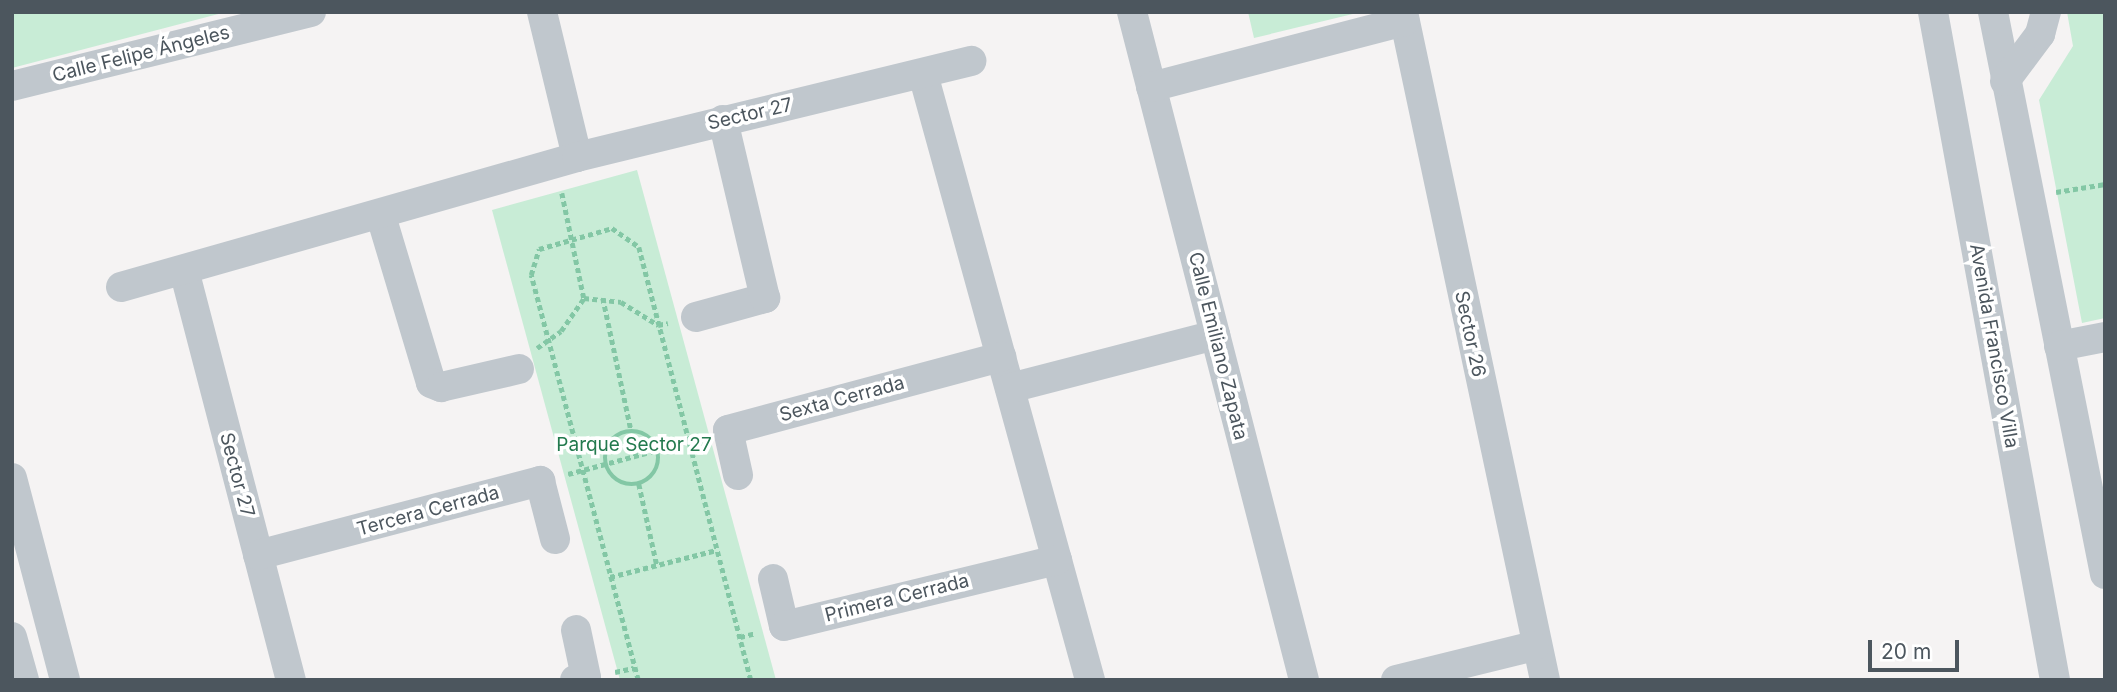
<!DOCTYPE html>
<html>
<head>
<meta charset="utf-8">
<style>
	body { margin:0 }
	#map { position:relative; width:2117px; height:692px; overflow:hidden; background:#f5f3f3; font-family:Inter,sans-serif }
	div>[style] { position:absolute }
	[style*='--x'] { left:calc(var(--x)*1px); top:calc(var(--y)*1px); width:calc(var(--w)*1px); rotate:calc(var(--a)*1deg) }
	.green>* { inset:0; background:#c8ecd6 }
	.path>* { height:4.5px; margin-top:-2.25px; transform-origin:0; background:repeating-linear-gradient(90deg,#83c7a5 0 5px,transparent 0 8.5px) }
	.path>.ring { margin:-2.25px; padding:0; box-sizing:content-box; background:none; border:4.5px solid #83c7a5; border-radius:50% }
	.minor>* { height:30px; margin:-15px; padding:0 15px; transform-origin:15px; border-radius:15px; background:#c0c7cd }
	span { translate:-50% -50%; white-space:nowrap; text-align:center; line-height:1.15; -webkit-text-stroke:7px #fff; paint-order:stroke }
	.street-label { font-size:19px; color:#4c565e }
	.park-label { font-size:19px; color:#237a4e }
	.frame { position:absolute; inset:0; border:14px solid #4c565e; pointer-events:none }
	.scale { position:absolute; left:1868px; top:640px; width:91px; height:32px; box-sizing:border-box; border:4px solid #4c565e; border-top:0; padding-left:9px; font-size:21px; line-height:24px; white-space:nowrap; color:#4c565e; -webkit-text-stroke:5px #fff; paint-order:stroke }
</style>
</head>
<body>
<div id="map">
	<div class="green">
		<div style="clip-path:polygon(12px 12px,226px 12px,12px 68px)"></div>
		<div style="clip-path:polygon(1248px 12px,1361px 12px,1254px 38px)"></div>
		<div style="clip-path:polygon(2067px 12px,2105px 12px,2105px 318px,2082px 323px,2039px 100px,2073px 46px)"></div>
		<div style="clip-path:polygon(637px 170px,776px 680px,620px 680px,492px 210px)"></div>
	</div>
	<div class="path">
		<div style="--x:2056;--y:192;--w:50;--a:-9.3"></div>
		<div style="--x:562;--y:193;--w:107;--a:78.2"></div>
		<div style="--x:603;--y:298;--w:135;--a:78"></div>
		<div style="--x:537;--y:348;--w:29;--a:-35"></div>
		<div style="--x:561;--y:331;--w:40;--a:-55.1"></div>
		<div style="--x:584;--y:298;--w:37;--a:6"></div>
		<div style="--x:621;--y:302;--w:44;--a:31.9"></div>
		<div style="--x:658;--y:325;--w:10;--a:-11"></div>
		<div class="ring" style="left:605px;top:431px;width:49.5px;height:49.5px"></div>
		<div style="--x:568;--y:474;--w:138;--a:-15.1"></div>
		<div style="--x:639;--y:484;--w:83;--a:77.5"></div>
		<div style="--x:610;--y:577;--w:110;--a:-14.2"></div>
		<div style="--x:740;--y:637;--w:16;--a:-14"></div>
		<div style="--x:615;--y:672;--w:19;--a:-12"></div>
		<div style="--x:638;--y:680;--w:419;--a:-104.8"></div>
		<div style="--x:531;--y:275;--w:27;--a:-73"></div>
		<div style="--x:539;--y:249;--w:76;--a:-16"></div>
		<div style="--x:612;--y:228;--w:33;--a:35"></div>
		<div style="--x:639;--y:247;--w:447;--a:75.5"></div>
	</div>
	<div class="minor">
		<div style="--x:542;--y:12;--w:149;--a:76.4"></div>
		<div style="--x:1132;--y:12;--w:690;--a:75.56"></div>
		<div style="--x:1403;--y:12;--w:683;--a:78"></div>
		<div style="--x:1933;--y:12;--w:679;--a:79.65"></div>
		<div style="--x:1993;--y:12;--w:573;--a:78.73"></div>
		<div style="--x:923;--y:74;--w:629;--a:74.59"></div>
		<div style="--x:2005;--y:81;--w:59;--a:-53.3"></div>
		<div style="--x:2040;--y:34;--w:23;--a:-75"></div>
		<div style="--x:12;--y:86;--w:308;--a:-13.9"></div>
		<div style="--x:1151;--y:87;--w:262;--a:-14.6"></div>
		<div style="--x:381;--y:216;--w:174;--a:73.3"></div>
		<div style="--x:431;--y:383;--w:11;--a:22"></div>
		<div style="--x:441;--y:387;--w:80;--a:-13"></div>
		<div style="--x:184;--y:270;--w:424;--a:75.4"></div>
		<div style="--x:121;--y:287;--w:474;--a:-15.9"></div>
		<div style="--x:577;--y:157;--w:406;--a:-13.7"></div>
		<div style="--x:696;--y:317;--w:72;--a:-15.4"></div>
		<div style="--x:765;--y:298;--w:183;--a:-103.3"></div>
		<div style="--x:2059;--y:346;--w:47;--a:-11.1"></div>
		<div style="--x:1010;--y:388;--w:212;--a:-14.5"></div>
		<div style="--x:738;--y:475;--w:46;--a:-102.5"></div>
		<div style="--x:728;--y:430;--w:283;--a:-15"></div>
		<div style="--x:12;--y:478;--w:209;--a:75.3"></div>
		<div style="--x:258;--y:555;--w:292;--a:-14.7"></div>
		<div style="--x:540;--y:481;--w:60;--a:75.5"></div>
		<div style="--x:773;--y:579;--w:48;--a:76.8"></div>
		<div style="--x:784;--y:626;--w:281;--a:-13.6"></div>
		<div style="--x:12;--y:637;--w:45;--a:74.4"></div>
		<div style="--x:575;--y:680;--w:11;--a:-15"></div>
		<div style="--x:586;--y:677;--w:48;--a:-102"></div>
		<div style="--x:1396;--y:680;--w:142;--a:-13.8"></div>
	</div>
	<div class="street-label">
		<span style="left:141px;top:54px;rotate:-14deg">Calle Felipe Ángeles</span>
		<span style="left:750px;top:114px;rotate:-13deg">Sector 27</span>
		<span style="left:1470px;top:334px;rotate:78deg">Sector 26</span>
		<span style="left:1218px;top:346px;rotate:76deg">Calle Emiliano Zapata</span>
		<span style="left:1994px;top:346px;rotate:80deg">Avenida Francisco Villa</span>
		<span style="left:842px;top:399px;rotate:-15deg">Sexta Cerrada</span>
		<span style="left:237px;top:475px;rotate:75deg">Sector 27</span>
		<span style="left:428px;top:511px;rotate:-15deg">Tercera Cerrada</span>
		<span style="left:897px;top:598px;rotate:-14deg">Primera Cerrada</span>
	</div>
	<div class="park-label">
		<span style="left:634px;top:445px">Parque Sector 27</span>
	</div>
	<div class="frame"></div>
	<div class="scale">20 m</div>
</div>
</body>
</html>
